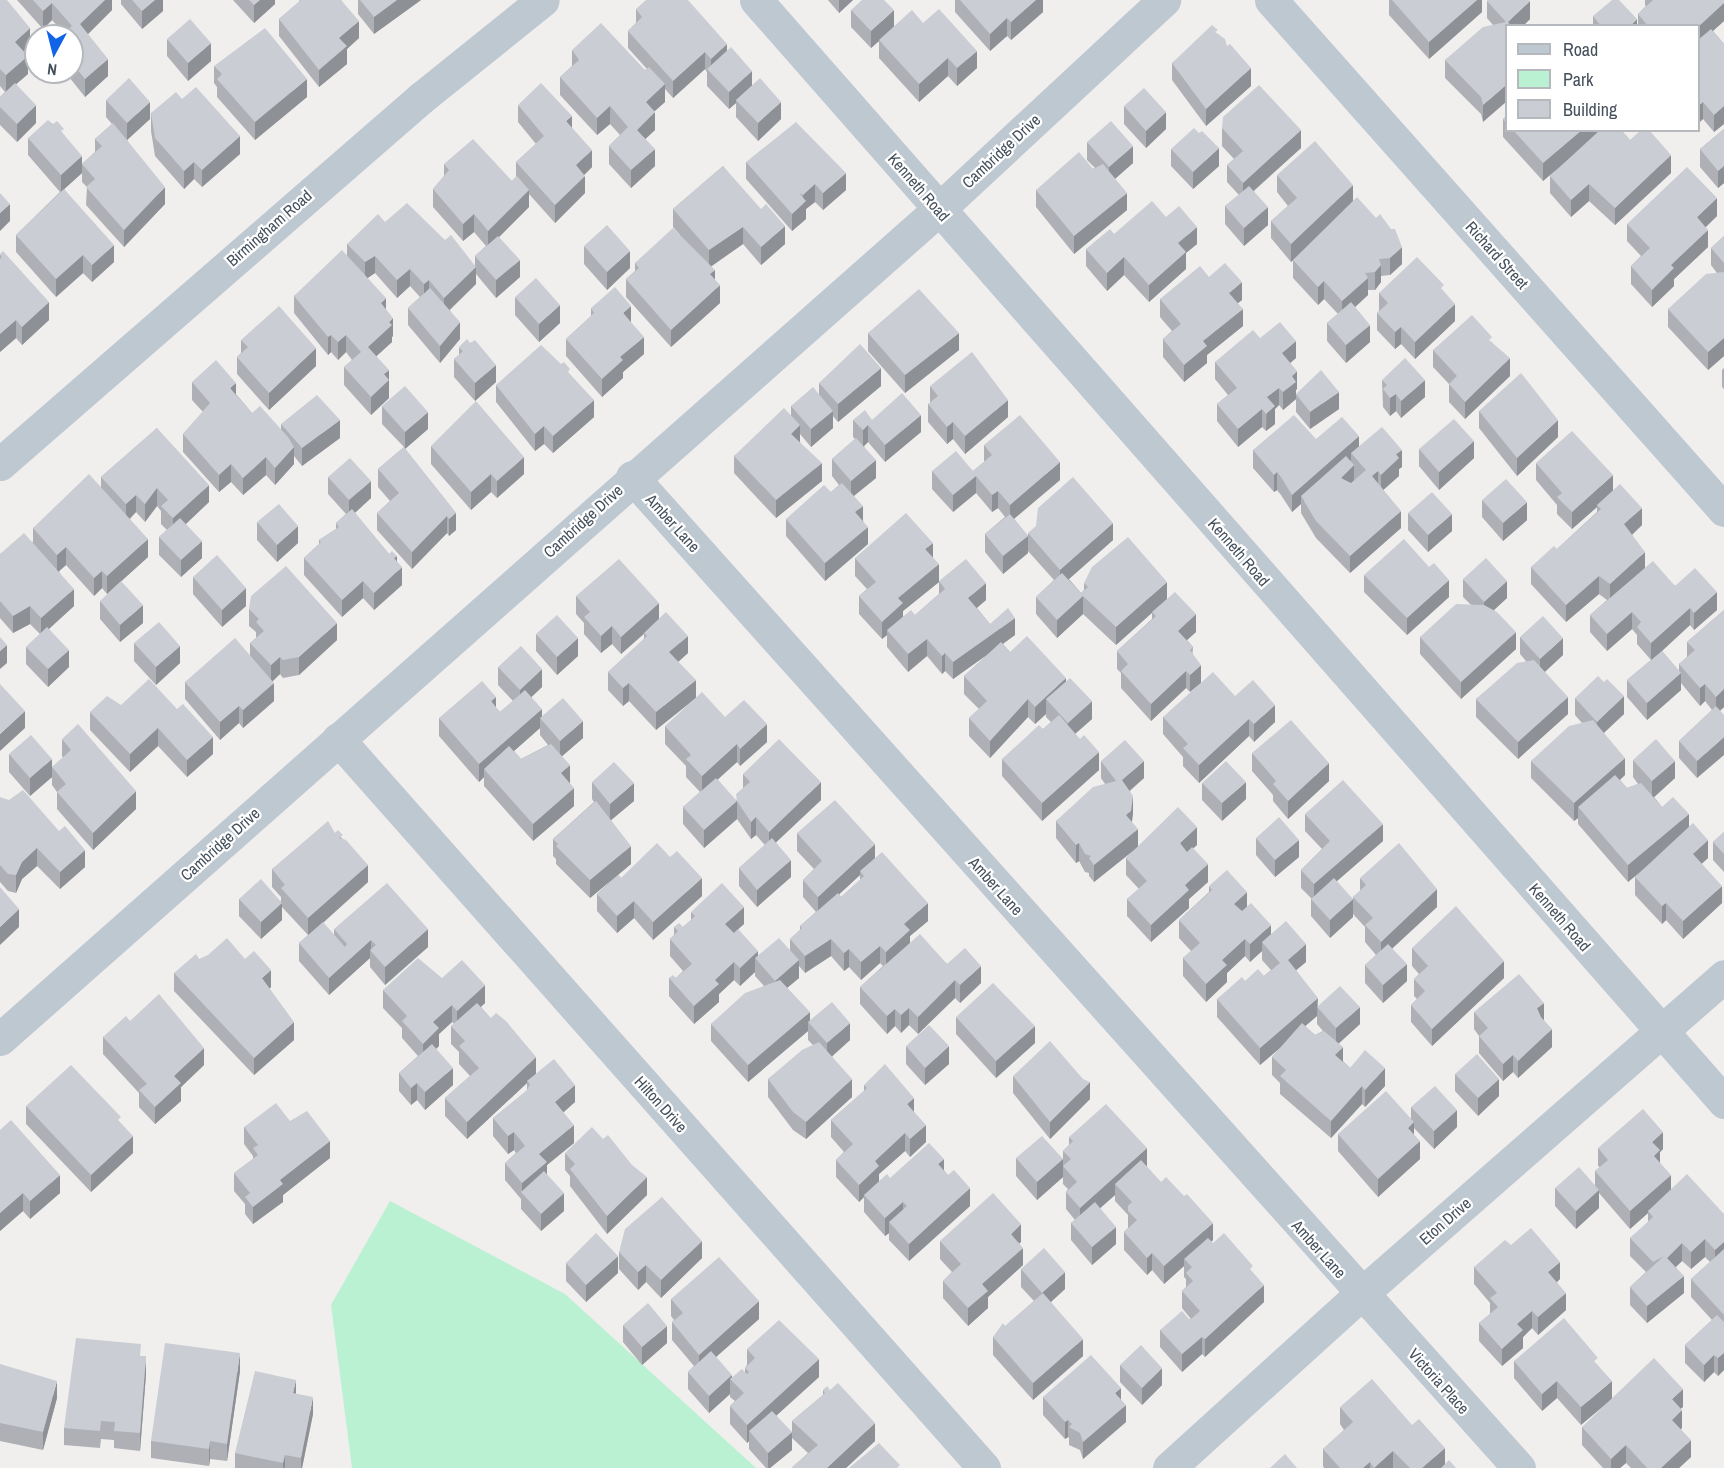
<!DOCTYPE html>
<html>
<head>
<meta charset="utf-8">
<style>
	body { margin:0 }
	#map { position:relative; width:1724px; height:1468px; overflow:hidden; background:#f1eeee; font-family:"Archivo Narrow",sans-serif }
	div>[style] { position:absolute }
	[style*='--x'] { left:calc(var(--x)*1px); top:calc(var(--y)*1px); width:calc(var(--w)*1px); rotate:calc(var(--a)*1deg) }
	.green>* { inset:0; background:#baf1d2 }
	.minor>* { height:33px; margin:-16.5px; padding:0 16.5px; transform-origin:16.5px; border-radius:16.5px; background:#bec8d1 }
	.wall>* { inset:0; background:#aeb0b5 }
	.shaded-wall>* { inset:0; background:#8d9094 }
	.building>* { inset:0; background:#cacdd3 }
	span { translate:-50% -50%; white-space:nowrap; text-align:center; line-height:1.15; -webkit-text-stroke:4.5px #fff; paint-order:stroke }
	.street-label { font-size:16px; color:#45505c }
	.legend { position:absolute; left:1505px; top:24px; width:195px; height:108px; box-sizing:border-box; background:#fff; border:2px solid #b5b9be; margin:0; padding:8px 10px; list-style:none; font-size:18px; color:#45505c }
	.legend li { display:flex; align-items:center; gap:12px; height:30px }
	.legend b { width:30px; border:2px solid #b5b9be }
	.north { position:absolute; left:24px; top:24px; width:60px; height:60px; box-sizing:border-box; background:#fff; border:2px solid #b5b9be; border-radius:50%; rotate:187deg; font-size:16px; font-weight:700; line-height:24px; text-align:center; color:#45505c }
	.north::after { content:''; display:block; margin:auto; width:21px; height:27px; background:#1164e8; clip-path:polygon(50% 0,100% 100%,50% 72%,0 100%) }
</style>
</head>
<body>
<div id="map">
	<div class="green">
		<div style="clip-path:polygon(390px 1201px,565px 1294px,756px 1468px,352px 1468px,331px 1305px)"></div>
	</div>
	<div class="minor">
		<div style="--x:756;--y:0;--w:1467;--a:48.7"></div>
		<div style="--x:1271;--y:0;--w:682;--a:48.39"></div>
		<div style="--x:0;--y:464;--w:558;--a:-41"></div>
		<div style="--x:421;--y:98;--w:156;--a:-38.8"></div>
		<div style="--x:632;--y:477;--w:1330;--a:48.17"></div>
		<div style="--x:338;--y:739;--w:974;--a:48.45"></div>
		<div style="--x:0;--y:1039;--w:1252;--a:-41.47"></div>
		<div style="--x:938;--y:210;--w:309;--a:-42.9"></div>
		<div style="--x:1169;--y:1468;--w:258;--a:-42.2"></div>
		<div style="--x:1360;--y:1295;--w:484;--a:-41.2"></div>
	</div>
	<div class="wall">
		<div style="clip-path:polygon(0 0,30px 46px,24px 52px,28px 74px,16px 84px,36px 123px,17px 142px,0 125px,0 97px,5px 92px,0 86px)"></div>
		<div style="clip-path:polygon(17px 0,112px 0,112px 10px,88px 34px,108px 76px,85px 97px,65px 72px,72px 72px,72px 36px,64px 33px,52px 20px,43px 29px)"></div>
		<div style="clip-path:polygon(121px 0,163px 0,163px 11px,142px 29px,121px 4px)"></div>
		<div style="clip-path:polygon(233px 0,275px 0,275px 4px,254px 23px)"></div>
		<div style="clip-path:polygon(299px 0,341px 0,359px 38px,347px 49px,347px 64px,319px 87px,279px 36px,279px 19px,300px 1px)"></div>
		<div style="clip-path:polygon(358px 0,421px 0,374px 34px,358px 14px)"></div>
		<div style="clip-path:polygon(828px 0,853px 0,839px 13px)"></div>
		<div style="clip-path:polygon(955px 0,1043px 0,1043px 12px,1011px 40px,1007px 36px,990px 51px,955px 12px)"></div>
		<div style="clip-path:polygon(1389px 0,1482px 0,1482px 12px,1429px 59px,1389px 15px)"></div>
		<div style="clip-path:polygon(1645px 0,1724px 0,1724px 21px,1713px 31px,1724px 44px,1724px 124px,1714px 132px,1703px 119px,1698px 26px,1638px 26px,1638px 14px,1646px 6px,1645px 5px)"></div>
		<div style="clip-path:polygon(1487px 1px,1530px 19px,1523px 26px,1506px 26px,1483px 122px,1481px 114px,1445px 78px,1445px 60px,1493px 25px,1487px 18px)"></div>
		<div style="clip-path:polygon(636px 9px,727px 51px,752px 85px,781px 119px,758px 141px,736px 117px,736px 103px,729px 109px,707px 86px,707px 72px,705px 69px,673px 98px,665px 89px,665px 102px,654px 111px,655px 130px,645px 139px,655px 166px,631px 188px,609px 164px,609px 146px,620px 135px,610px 124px,597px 135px,560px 95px,560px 77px,572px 66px,572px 50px,645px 70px,647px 69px,628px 48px,628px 31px,636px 23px)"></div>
		<div style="clip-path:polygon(851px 10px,894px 26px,923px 23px,977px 68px,957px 86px,948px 76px,919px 102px,879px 58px,879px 41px,871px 48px,851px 27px)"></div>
		<div style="clip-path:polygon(1593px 16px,1637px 26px,1593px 26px)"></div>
		<div style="clip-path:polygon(1218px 34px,1227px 46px,1251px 86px,1206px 126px,1172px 80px,1172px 63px)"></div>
		<div style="clip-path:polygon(167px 39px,211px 61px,188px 81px,167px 56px)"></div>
		<div style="clip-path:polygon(214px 66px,307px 97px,255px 140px,217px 97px,217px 87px,214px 83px)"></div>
		<div style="clip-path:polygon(182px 99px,240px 154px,202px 187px,194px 179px,184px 189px,155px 156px,151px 131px,151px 113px)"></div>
		<div style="clip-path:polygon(106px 100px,150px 119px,127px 140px,165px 204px,124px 247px,86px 205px,87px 187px,82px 182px,82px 173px,64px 189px,114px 262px,92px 282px,83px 273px,56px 297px,16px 252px,16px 235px,60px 192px,28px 155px,28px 138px,64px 135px,82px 164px,95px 152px,95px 139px,112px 124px,106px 117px)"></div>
		<div style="clip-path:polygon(518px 105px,572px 128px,592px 167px,584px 175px,585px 193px,555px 223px,529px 194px,529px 207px,499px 237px,520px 277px,496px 298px,476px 274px,476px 284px,450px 310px,460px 339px,440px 363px,408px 325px,408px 308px,420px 297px,410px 286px,397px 298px,375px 273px,367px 278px,386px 310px,393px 336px,392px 337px,392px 342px,376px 356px,389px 380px,389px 398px,371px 415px,344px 385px,344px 367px,352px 360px,346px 352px,338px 360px,331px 352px,328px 355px,294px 313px,294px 296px,347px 256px,347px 244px,385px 222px,445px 240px,475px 266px,475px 256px,486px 246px,474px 232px,463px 241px,433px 207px,433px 189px,444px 176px,444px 164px,512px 181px,516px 177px,516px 162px,536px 144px,518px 122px)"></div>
		<div style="clip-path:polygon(1124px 106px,1166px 129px,1146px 148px,1124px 124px)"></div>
		<div style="clip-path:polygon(1506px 116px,1506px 130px,1621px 130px,1630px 140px,1671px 173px,1615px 225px,1589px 201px,1571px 217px,1550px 193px,1550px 176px,1557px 169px,1543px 181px,1503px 137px,1503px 119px)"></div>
		<div style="clip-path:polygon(1222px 128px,1301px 148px,1254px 191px,1268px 225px,1244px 246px,1225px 224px,1225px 206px,1239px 195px,1227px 182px,1227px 165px,1234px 159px,1222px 146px)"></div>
		<div style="clip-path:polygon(1724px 129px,1724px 183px,1718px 188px,1700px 167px,1700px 149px)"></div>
		<div style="clip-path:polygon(1087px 142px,1133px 163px,1115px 179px,1127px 210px,1074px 254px,1036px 207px,1036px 190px,1095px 168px,1087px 160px)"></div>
		<div style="clip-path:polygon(1171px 149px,1219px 166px,1193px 189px,1171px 166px)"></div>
		<div style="clip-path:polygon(746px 162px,846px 190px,823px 210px,815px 202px,806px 209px,806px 219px,792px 231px,746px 179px)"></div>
		<div style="clip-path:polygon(723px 166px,785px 244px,761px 265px,743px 244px,711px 266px,720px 303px,671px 347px,626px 297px,626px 279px,635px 271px,635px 263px,680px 235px,673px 227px,673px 209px)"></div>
		<div style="clip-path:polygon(1277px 175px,1353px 201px,1402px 264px,1390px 275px,1381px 276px,1381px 282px,1375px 290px,1368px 290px,1368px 295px,1355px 307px,1370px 342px,1346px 363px,1327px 341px,1327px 323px,1338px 314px,1324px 299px,1318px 305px,1293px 278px,1293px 260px,1298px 256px,1291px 262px,1271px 238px,1271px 221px,1288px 206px,1277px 192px)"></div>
		<div style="clip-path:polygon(1717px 216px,1706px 227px,1708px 247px,1674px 279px,1674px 286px,1652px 307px,1631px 284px,1631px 266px,1641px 256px,1627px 241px,1627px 224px)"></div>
		<div style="clip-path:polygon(1166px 217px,1197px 244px,1186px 253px,1186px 269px,1149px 302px,1124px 275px,1107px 291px,1086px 266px,1086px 249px,1114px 234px)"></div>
		<div style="clip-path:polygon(1724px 236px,1724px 356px,1708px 370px,1668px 327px,1668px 309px,1717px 273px,1711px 265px,1711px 248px)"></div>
		<div style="clip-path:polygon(584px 246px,630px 268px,607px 290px,584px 264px)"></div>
		<div style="clip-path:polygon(0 254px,49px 320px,22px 345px,16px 338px,0 352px)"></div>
		<div style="clip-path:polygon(1209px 277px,1242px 300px,1238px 303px,1243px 326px,1207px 355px,1207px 363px,1184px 382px,1163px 357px,1163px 339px,1172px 331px,1160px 317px,1160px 299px)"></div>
		<div style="clip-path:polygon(1444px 292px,1455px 321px,1415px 359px,1401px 344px,1395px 349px,1377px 330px,1377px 313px,1379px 311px,1379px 293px)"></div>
		<div style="clip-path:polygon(515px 297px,560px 323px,539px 342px,515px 315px)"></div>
		<div style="clip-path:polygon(591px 308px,644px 354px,623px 372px,623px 378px,602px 397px,566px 356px,566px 339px,591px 316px)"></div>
		<div style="clip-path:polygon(868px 333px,959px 350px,905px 393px,868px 351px)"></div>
		<div style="clip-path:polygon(1260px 338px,1296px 358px,1290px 363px,1297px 389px,1296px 390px,1296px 399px,1283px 410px,1279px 405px,1275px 409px,1275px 424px,1266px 431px,1262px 427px,1238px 447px,1217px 421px,1217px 404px,1228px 395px,1215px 379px,1215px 362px)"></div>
		<div style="clip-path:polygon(241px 340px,316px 366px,269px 410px,237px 374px,237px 357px,241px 353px)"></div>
		<div style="clip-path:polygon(1492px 342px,1510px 376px,1465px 419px,1449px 402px,1449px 384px,1433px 367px,1433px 350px)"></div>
		<div style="clip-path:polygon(459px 347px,496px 382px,475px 401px,454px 377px,454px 359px,459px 355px)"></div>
		<div style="clip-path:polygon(1724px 368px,1724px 389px,1722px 387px,1722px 370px)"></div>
		<div style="clip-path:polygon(570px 375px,594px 417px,553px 453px,544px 444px,535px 451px,496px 402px,496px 385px)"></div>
		<div style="clip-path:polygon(1382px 380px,1425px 397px,1401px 418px,1396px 411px,1390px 416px,1383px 407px)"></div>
		<div style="clip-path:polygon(192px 382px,236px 394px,252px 413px,281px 430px,281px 424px,340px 438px,302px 466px,294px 456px,294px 464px,275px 485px,266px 475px,243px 495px,231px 482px,219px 492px,183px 452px,183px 434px,203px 412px,192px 400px)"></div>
		<div style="clip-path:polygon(819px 383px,881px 386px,838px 422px,833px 416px,833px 428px,811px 447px,800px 434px,800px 442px,822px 481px,776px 518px,734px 473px,734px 456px,791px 415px,791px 406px,819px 394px)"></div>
		<div style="clip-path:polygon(930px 386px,1008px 417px,965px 454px,953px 439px,947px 444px,928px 422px,928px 404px,930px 403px)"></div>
		<div style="clip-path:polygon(1296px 394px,1339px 409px,1310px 429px,1296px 412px)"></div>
		<div style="clip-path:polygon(382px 406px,428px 429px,405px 449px,456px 513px,456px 530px,449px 536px,447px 533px,412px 569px,377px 530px,377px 513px,390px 501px,378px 487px,378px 469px,404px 447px,382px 424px)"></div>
		<div style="clip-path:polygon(1479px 411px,1558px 437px,1517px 476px,1479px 428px)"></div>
		<div style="clip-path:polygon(853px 420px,872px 420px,921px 432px,885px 462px,868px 442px,864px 446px,876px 478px,854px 496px,863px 520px,868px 544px,825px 581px,786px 536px,786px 519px,831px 492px,839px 485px,832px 476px,832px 459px,855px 439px,853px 437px)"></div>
		<div style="clip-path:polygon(157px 428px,209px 502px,186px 524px,202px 558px,181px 577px,159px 555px,159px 537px,167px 530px,161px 524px,161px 511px,157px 506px,145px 522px,136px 512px,130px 519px,148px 557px,107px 594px,102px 588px,94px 596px,66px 565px,59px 571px,74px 606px,49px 629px,69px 667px,48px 687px,26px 664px,26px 647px,40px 634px,30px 624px,13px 633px,0 618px,0 554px,33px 542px,33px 528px,101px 487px,101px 477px)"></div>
		<div style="clip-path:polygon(1316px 439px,1359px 447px,1402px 467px,1399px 469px,1399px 476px,1383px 490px,1401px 528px,1350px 573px,1316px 538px,1301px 513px,1301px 504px,1292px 512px,1281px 495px,1277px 490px,1274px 492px,1253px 468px,1253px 450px)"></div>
		<div style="clip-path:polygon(984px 445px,1060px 480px,1014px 519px,1028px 536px,1028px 533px,1113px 540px,1069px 579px,1081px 593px,1084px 590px,1084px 583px,1167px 599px,1196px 632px,1187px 640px,1193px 647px,1190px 692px,1186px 688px,1151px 721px,1121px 688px,1121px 673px,1117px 669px,1117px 651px,1152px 619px,1152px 613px,1116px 645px,1083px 614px,1057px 638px,1036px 614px,1036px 597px,1054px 580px,1028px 551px,1028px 553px,1003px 574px,985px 552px,985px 534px,1005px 517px,998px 508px,992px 512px,976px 493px,953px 512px,932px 489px,932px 471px,973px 471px,984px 462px)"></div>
		<div style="clip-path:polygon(431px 446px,524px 474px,497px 498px,491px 492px,471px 510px,431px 464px)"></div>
		<div style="clip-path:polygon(1419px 449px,1474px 458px,1439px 490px,1419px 466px)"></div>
		<div style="clip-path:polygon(1536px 463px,1613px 491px,1642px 525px,1632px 535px,1645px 568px,1717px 610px,1694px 630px,1690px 625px,1662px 651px,1679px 671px,1679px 664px,1687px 657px,1687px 642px,1724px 610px,1724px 707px,1720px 711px,1697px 778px,1679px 758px,1679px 741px,1712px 710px,1705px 701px,1700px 706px,1681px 683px,1681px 690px,1647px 720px,1627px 697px,1627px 680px,1651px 660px,1637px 644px,1637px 635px,1632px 629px,1607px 651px,1590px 632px,1590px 615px,1607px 600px,1599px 594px,1566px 622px,1531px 584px,1531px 567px,1557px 549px,1597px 512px,1597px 507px,1572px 529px,1557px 514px,1557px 505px,1536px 480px)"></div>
		<div style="clip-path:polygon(328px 477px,371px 498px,355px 513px,389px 554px,397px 562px,402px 585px,374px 610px,363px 598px,342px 617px,304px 575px,304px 558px,319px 544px,319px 540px,336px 529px,336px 523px,346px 514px,328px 494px)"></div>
		<div style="clip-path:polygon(1482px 500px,1527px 520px,1503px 541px,1482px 517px)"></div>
		<div style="clip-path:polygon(1408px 513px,1452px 531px,1428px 552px,1408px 530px)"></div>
		<div style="clip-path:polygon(257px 522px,298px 543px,277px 562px,257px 540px)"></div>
		<div style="clip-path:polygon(855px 558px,933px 558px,939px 582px,903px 611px,903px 617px,915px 615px,939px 594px,939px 581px,986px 600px,977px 608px,990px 624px,1015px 635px,1003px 644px,1010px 652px,1066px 681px,1092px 719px,1075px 734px,1099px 770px,1042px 821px,1002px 776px,1002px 759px,1043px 729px,1051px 722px,1046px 717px,1046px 714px,1035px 724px,1028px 717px,990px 758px,969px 736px,969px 718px,979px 709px,964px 694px,964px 676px,988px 654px,953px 679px,945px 671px,942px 674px,927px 656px,908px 672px,887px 647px,887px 635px,882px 639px,859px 614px,859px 596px,867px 589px,855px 576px)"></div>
		<div style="clip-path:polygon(1364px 575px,1449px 597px,1407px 635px,1364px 592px)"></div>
		<div style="clip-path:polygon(193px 577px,246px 606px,222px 627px,193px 594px)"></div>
		<div style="clip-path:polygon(1463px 579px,1507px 598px,1494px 610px,1516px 649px,1461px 699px,1420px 654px,1420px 637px,1471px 605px,1463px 597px)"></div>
		<div style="clip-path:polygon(576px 596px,659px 619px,688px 653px,678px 662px,656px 730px,629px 701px,623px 706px,608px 690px,608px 672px,644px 639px,644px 634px,621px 654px,612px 644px,601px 653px,584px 634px,584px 623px,576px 614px)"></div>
		<div style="clip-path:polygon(100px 601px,143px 623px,120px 642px,100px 619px)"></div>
		<div style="clip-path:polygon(249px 609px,337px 640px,299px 675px,283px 678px,280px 674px,272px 681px,274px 701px,243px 728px,239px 723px,220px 740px,185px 699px,185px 682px,250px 656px,250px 643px,256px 638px,256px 632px,249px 626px)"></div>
		<div style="clip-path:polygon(536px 634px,578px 656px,557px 675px,536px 651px)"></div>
		<div style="clip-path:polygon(1520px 637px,1563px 655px,1545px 672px,1568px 714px,1518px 759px,1476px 717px,1476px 699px,1526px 661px,1520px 654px)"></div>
		<div style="clip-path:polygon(134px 643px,180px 663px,156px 685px,134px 661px)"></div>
		<div style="clip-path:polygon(evenodd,498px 667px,542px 687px,531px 697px,542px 716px,583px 738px,562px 756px,570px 783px,574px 806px,533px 841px,484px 786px,484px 777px,479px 782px,439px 736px,439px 718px,496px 708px,500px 712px,513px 701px,498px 685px,498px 667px,540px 728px,540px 735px,548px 745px,521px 759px,514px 751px,540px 728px)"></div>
		<div style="clip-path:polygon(1235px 696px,1275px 722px,1254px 742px,1249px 736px,1199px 783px,1183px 766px,1183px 757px,1163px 734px,1163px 717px)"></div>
		<div style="clip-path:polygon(1575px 698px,1624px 714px,1604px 733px,1625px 775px,1620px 780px,1627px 788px,1638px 784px,1633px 777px,1633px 760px,1675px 778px,1654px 797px,1662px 807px,1689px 827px,1708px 858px,1701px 864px,1722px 903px,1683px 939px,1666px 920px,1662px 924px,1635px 895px,1635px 877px,1639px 873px,1628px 882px,1578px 824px,1578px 818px,1574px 821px,1531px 778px,1531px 761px,1582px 723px,1575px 715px)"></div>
		<div style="clip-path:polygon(121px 705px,213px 754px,187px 777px,158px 746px,130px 772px,90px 730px,90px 712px)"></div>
		<div style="clip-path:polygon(725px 717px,767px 742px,740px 766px,737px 762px,717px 779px,736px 801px,743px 788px,743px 774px,821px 800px,776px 842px,791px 877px,757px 907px,739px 886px,739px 868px,765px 845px,756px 835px,751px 839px,737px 819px,704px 848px,683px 824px,683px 807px,700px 792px,686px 777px,686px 766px,665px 744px,665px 726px)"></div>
		<div style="clip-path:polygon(62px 739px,136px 809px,93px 850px,57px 809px,57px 792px,52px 785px,52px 777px,30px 796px,9px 772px,9px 754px,52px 767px,63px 758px,62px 756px)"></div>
		<div style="clip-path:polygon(1252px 753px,1329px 781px,1288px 819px,1273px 801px,1273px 795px,1252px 771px)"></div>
		<div style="clip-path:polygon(1101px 761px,1144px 778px,1130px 791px,1133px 813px,1132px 822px,1138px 846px,1197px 845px,1193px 848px,1208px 882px,1189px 899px,1189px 908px,1151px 942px,1127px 916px,1127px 899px,1139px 889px,1126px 875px,1126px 858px,1136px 848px,1094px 882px,1089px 876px,1089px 873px,1085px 872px,1079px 861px,1076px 863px,1056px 838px,1056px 821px,1105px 784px,1101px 778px)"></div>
		<div style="clip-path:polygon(592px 782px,634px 801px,611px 820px,631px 864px,618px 875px,621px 878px,702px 896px,653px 940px,634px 918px,617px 933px,597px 911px,597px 894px,615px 877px,590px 898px,556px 864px,556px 859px,553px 856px,553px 839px,594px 802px,592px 799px)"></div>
		<div style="clip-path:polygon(1202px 783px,1246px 799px,1222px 821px,1202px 800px)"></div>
		<div style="clip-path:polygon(0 797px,85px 867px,60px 889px,37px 866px,22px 879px,16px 893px,8px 891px,0 882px)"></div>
		<div style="clip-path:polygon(1305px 814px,1383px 841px,1337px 881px,1353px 917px,1330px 938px,1311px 916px,1311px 898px,1301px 888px,1301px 870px,1322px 849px,1305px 831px)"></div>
		<div style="clip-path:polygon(1724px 832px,1724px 872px,1713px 860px,1713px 842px)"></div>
		<div style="clip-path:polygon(335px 833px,343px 839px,368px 882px,323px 923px,334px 935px,334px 929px,428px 947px,385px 985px,370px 967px,370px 958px,329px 995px,299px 961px,299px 943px,308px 935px,282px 907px,282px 920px,261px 939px,239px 916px,239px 899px,281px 901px,281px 897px,272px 887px,272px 869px)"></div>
		<div style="clip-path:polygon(evenodd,797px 833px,875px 858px,928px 921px,910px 936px,910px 943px,981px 983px,960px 1003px,955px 998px,918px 1034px,909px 1025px,901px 1033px,895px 1026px,887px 1034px,860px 1004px,860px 987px,883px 966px,880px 963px,861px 980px,849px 967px,844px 971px,831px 956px,805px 973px,799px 966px,799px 978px,787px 988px,810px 1021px,850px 1040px,832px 1056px,852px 1097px,806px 1139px,793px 1130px,768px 1097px,768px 1079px,813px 1045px,808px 1040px,808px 1031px,748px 1082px,711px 1041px,711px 1024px,764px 986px,755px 976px,755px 972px,740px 986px,734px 980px,719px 994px,719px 1002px,694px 1024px,669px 996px,669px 978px,676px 978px,683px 971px,670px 956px,670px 939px,674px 935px,674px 927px,683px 927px,691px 920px,691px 912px,744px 924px,738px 929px,758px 956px,790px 951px,790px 939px,800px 930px,800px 926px,816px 912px,803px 897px,803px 880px,814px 869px,797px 851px,797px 833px,860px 875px,860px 880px,841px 897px,839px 894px,860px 875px)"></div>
		<div style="clip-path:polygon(1256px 838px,1299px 857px,1275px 877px,1256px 855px)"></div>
		<div style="clip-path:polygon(1360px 878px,1437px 907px,1392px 948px,1407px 981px,1383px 1003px,1365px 983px,1365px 965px,1376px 955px,1365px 942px,1365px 927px,1353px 914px,1353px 897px,1360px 891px)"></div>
		<div style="clip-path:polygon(evenodd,1209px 886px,1247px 907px,1271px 934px,1306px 962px,1296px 970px,1318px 1006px,1360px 1024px,1339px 1043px,1343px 1061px,1350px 1068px,1385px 1086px,1365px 1107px,1362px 1104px,1331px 1138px,1280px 1094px,1280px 1083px,1272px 1075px,1272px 1057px,1281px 1047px,1260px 1065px,1217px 1017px,1217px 999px,1245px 981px,1264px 976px,1271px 970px,1262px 960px,1262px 951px,1250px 962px,1245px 956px,1227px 973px,1227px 982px,1206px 1002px,1183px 976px,1183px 958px,1191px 951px,1179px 938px,1179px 920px,1209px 892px,1209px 886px,1317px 1016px,1317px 1024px,1323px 1031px,1315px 1035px,1305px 1026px,1317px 1016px)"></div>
		<div style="clip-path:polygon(1412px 948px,1504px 978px,1432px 1046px,1411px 1022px,1411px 1005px,1417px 999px,1414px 996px,1414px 979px,1419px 974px,1412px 966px)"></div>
		<div style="clip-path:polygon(199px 959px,271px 987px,269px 989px,294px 1040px,254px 1075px,174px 991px,174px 973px)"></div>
		<div style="clip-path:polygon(442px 978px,485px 1003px,481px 1007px,536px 1074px,575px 1102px,563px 1112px,574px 1143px,547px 1165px,547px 1175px,564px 1211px,541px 1231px,521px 1209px,521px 1199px,505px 1180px,505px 1163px,516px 1153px,514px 1150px,508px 1154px,493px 1136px,493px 1118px,527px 1091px,527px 1083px,467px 1139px,445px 1116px,445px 1098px,470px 1076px,459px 1064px,459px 1052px,451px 1044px,451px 1026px,454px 1024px,452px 1022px,439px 1034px,439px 1046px,436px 1049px,453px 1085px,425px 1110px,417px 1100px,411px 1105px,399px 1091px,399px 1073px,418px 1056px,402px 1038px,402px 1028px,383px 1008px,383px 990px)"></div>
		<div style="clip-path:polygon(1474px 1012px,1544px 1020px,1552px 1047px,1518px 1078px,1513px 1072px,1503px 1081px,1479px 1053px,1479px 1036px,1474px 1029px)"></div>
		<div style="clip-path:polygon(956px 1017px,1035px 1043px,996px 1078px,956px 1034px)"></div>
		<div style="clip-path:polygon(130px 1021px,204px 1065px,181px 1087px,181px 1101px,155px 1124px,139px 1107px,139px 1093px,103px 1054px,103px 1037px)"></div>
		<div style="clip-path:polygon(906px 1046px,949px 1064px,925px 1085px,906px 1064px)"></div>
		<div style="clip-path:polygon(1455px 1074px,1499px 1096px,1478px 1116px,1455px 1091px)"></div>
		<div style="clip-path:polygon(1013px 1076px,1090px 1099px,1050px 1139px,1013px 1093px)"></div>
		<div style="clip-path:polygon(864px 1085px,914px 1112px,926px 1142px,910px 1157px,905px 1151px,879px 1174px,879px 1181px,890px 1178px,944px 1170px,970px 1206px,909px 1261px,889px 1240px,889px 1233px,885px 1236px,864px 1212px,864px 1197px,859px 1202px,836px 1177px,836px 1160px,844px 1152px,831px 1137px,831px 1120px,864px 1091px)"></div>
		<div style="clip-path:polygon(26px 1106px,121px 1124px,133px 1153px,91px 1192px,26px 1124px)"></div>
		<div style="clip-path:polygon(1411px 1107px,1457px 1127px,1434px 1149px,1414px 1128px,1414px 1135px,1420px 1159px,1378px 1197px,1338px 1151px,1338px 1134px,1411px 1118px)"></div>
		<div style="clip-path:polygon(290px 1121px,330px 1158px,283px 1195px,283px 1202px,253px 1224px,245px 1214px,245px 1204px,234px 1191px,234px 1173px,253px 1159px,253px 1156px,244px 1144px,244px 1127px)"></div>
		<div style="clip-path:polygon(0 1130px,60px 1193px,30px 1219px,23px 1211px,0 1231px)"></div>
		<div style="clip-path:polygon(1069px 1137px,1146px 1166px,1213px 1240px,1211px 1242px,1253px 1273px,1264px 1302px,1205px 1357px,1202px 1354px,1182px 1372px,1160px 1347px,1160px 1330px,1191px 1319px,1182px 1308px,1182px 1291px,1186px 1287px,1186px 1279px,1184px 1277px,1184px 1266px,1164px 1284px,1152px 1270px,1147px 1275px,1124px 1250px,1124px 1232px,1128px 1228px,1128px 1215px,1115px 1201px,1115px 1195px,1100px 1208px,1116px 1244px,1092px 1265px,1071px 1240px,1071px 1223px,1075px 1220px,1066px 1209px,1066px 1192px,1068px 1189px,1063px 1184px,1063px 1168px,1063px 1177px,1037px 1200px,1016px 1176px,1016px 1158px,1063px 1159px,1063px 1151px,1069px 1145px)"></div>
		<div style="clip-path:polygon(1598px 1148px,1663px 1149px,1660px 1152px,1660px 1163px,1671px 1189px,1724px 1214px,1724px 1370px,1718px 1376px,1714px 1372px,1704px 1382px,1685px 1363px,1685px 1345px,1712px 1320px,1691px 1297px,1691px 1279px,1710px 1262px,1705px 1257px,1691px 1269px,1682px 1261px,1676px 1267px,1684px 1293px,1647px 1323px,1630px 1305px,1630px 1287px,1646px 1272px,1630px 1256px,1630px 1238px,1648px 1223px,1648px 1213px,1630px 1229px,1599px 1193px,1599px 1208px,1576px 1229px,1555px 1206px,1555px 1188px,1595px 1186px,1595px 1171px,1600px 1167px,1598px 1166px)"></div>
		<div style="clip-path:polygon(565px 1153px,647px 1195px,607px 1234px,570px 1186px,570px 1176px,565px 1170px)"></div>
		<div style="clip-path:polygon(940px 1241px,1021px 1242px,1019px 1243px,1023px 1265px,988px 1297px,988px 1308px,968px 1326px,943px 1298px,943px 1281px,952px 1272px,940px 1259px)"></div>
		<div style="clip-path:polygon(1511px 1245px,1560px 1279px,1557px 1282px,1566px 1310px,1538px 1335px,1532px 1328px,1523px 1337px,1523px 1348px,1502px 1366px,1479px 1341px,1479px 1323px,1490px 1314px,1490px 1303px,1474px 1284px,1474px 1267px)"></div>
		<div style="clip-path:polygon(619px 1252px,702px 1258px,661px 1298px,646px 1282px,638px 1290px,619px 1269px)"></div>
		<div style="clip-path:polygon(566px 1263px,618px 1273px,586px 1302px,566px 1281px)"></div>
		<div style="clip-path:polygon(1021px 1269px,1065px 1289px,1051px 1302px,1083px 1356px,1033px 1400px,993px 1355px,993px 1337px,1034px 1301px,1021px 1287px)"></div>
		<div style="clip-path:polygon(671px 1299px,759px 1319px,716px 1357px,732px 1378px,745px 1373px,745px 1368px,747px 1365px,747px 1349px,819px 1377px,776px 1415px,792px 1450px,770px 1468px,766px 1468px,749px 1449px,749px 1441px,747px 1443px,730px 1424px,730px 1406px,735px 1401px,730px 1397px,730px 1394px,709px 1413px,688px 1389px,688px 1372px,694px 1366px,672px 1340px,672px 1322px,674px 1320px,671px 1316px)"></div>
		<div style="clip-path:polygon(623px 1325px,667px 1343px,642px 1365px,623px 1342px)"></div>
		<div style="clip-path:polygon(141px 1356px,146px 1374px,140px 1451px,114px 1448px,114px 1440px,101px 1439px,100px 1448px,64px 1445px,64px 1428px)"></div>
		<div style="clip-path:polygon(1514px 1361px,1598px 1365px,1581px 1425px,1557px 1398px,1542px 1411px,1514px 1378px)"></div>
		<div style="clip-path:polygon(0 1364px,57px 1398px,43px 1450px,0 1441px)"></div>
		<div style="clip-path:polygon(1120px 1365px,1162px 1385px,1142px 1405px,1120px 1382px)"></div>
		<div style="clip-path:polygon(240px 1371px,227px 1461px,210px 1459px,209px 1466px,151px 1458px,151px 1441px)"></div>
		<div style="clip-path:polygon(823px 1390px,830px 1390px,875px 1441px,846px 1468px,792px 1468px,808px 1453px,792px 1438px,792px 1421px,823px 1395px)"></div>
		<div style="clip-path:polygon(296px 1394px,313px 1414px,302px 1468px,235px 1468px,235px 1453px)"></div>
		<div style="clip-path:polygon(1043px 1397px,1121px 1400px,1126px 1422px,1083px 1459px,1080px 1450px,1069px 1445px,1069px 1438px,1068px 1437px,1065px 1439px,1043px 1415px)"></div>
		<div style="clip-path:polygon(1340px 1407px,1445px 1464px,1456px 1468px,1324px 1468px,1323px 1466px,1323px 1449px,1344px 1430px,1340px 1424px)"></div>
		<div style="clip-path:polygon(1683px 1407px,1681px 1408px,1682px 1428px,1681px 1429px,1691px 1457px,1679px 1468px,1631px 1468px,1626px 1463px,1620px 1468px,1603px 1468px,1582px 1445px,1582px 1427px)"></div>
	</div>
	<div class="shaded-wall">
		<div style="clip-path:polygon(105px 0,112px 0,112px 10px,80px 42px,80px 24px)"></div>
		<div style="clip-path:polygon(155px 0,163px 0,163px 11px,142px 29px,142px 11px)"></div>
		<div style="clip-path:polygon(260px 0,275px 0,275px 4px,254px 23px,254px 5px)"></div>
		<div style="clip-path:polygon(397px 0,421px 0,374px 34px,374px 17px)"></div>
		<div style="clip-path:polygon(839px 0,853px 0,839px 13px)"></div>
		<div style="clip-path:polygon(1036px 0,1043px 0,1043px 12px,1011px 40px,1011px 22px)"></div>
		<div style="clip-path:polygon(1477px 0,1482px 0,1482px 12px,1429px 59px,1429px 42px)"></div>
		<div style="clip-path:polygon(1530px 1px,1530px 19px,1523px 26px,1508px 26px,1508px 22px)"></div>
		<div style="clip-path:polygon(52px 3px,52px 20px,43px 29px,43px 11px)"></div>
		<div style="clip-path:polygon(1724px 3px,1724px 21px,1698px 44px,1698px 27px)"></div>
		<div style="clip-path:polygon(894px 10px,894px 28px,871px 48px,871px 31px)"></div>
		<div style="clip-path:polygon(1007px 18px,1007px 36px,990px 51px,990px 34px)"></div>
		<div style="clip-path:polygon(1637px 19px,1637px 26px,1630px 26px)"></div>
		<div style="clip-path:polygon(359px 21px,359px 38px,347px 49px,347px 64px,319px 87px,319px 70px,339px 38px)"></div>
		<div style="clip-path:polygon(30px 28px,30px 46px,15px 59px,15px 42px)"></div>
		<div style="clip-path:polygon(211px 43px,211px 61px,188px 81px,188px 63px)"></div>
		<div style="clip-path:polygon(727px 44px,727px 61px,711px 72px,711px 59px)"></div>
		<div style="clip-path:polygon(977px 51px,977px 68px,957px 86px,957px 68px)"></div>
		<div style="clip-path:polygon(705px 52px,705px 69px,673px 98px,673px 81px)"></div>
		<div style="clip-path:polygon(28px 56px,28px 74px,6px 93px,6px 75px)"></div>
		<div style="clip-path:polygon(948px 58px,948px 76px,919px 102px,919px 84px)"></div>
		<div style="clip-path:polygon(108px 59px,108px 76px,85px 97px,85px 79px)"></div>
		<div style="clip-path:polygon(1251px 68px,1251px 86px,1206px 126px,1206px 109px)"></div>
		<div style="clip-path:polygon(752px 71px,752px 88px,736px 100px,736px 103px,729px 109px,729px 92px)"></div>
		<div style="clip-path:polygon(307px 79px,307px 97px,255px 140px,255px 122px)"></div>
		<div style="clip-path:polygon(665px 84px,665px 102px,646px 119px,646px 102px)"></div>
		<div style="clip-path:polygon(1506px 85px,1506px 102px,1483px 122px,1483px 105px)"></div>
		<div style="clip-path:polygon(150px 102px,150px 119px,127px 140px,127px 123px)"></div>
		<div style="clip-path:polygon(781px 102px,781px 119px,758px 141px,758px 123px)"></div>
		<div style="clip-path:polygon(1703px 102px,1703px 119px,1698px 124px,1698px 106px)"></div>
		<div style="clip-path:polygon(36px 105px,36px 123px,17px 142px,17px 124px)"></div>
		<div style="clip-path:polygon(610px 106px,610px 124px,597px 135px,597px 118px)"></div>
		<div style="clip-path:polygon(1724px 106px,1724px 124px,1714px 132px,1714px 115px)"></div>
		<div style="clip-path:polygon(655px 112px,655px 130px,637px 147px,637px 130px)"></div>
		<div style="clip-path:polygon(1166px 112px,1166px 129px,1146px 148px,1146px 131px)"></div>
		<div style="clip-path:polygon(572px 116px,572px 133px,566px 121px)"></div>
		<div style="clip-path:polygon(1301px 130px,1301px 148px,1243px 200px,1243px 183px)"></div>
		<div style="clip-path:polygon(1582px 130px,1603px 130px,1543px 181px,1543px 163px)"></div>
		<div style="clip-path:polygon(240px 136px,240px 154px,202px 187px,202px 170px)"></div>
		<div style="clip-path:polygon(1133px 146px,1133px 163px,1109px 184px,1109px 167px)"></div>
		<div style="clip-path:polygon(1219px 148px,1219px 166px,1193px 189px,1193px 172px)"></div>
		<div style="clip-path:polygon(655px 149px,655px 166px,631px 188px,631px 170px)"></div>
		<div style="clip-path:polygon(592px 150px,592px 167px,576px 183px,576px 165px)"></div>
		<div style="clip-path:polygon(1671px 155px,1671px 173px,1615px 225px,1615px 208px)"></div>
		<div style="clip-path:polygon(82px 156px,82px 173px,61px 192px,61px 175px)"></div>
		<div style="clip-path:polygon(194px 162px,194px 179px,184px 189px,184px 171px)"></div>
		<div style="clip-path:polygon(1724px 166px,1724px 183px,1718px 188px,1718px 171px)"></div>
		<div style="clip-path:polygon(846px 173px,846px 190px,823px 210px,823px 193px)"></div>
		<div style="clip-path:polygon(585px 176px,585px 193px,555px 223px,555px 205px)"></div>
		<div style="clip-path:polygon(815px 184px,815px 202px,806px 209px,806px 219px,792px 231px,792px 214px,803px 204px,803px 195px)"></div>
		<div style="clip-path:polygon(1589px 184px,1589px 201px,1571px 217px,1571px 200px)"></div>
		<div style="clip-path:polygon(1353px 185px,1353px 203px,1291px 262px,1291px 244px)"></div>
		<div style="clip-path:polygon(165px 187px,165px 204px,124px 247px,124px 230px)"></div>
		<div style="clip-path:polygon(529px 190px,529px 207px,488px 248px,488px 231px)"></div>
		<div style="clip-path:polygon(1127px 193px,1127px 210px,1074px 254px,1074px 236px)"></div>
		<div style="clip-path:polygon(1717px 198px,1717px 216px,1697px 235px,1697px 217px)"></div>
		<div style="clip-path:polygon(10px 204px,10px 221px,0 231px,0 213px)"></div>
		<div style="clip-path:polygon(1268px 207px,1268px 225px,1244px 246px,1244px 228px)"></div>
		<div style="clip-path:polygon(474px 214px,474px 232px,463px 241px,463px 224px)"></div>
		<div style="clip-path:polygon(785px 226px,785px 244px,761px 265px,761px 247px)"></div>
		<div style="clip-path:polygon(743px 227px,743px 244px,709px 268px,709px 250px)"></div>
		<div style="clip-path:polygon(1197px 227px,1197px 244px,1186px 253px,1186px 269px,1149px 302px,1149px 285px,1178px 243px)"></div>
		<div style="clip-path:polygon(1708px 230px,1708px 247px,1674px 279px,1674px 286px,1652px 307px,1652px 290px,1671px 265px)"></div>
		<div style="clip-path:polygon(114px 245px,114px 262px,92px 282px,92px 265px)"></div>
		<div style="clip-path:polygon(1402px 247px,1402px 264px,1390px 275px,1390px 258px)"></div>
		<div style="clip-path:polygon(630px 251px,630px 268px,607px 290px,607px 272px)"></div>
		<div style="clip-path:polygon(83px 255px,83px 273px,56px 297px,56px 279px)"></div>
		<div style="clip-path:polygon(375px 256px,375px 273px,365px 280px,365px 262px)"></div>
		<div style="clip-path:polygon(1124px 257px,1124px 275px,1107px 291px,1107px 273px)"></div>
		<div style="clip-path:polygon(520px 260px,520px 277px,496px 298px,496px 280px)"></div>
		<div style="clip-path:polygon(1381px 265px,1381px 282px,1375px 290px,1375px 272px)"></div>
		<div style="clip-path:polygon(476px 267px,476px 284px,444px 315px,444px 298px)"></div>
		<div style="clip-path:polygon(410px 269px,410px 286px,397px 298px,397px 280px)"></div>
		<div style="clip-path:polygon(715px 270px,715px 288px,710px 274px)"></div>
		<div style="clip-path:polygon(1368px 278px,1368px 295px,1342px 319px,1342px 301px)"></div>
		<div style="clip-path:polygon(429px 280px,429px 298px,424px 302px,424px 284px)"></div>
		<div style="clip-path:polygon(1324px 281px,1324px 299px,1318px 305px,1318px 287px)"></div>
		<div style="clip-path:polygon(1242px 282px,1242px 300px,1229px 310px,1229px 293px)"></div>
		<div style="clip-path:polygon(720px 285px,720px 303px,671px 347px,671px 330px)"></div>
		<div style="clip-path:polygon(386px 298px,386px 316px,381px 303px)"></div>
		<div style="clip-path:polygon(49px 302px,49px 320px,22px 345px,22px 327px)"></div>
		<div style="clip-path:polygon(1455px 304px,1455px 321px,1415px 359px,1415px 342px)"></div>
		<div style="clip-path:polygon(560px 305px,560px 323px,539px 342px,539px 324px)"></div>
		<div style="clip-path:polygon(631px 306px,631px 323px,623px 313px)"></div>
		<div style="clip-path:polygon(1243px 309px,1243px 326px,1207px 355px,1207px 363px,1184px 382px,1184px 365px,1203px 341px)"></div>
		<div style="clip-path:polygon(393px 318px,393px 336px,392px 337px,392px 342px,368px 364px,368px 347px,389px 322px)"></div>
		<div style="clip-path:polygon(16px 320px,16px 338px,0 352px,0 334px)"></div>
		<div style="clip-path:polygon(460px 322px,460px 339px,440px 363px,440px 346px)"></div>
		<div style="clip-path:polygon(1370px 325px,1370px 342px,1346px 363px,1346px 345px)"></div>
		<div style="clip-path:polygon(1401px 327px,1401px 344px,1395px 349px,1395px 332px)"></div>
		<div style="clip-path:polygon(959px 333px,959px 350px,905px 393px,905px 375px)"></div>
		<div style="clip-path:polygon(331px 335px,331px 352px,328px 355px,328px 337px)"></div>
		<div style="clip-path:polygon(346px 335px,346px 352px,338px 360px,338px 342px)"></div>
		<div style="clip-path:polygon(644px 337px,644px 354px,623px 372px,623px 378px,602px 397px,602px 379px,620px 357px)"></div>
		<div style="clip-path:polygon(1724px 338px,1724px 356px,1708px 370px,1708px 352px)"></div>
		<div style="clip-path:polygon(1296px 341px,1296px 358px,1282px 370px,1282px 353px)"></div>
		<div style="clip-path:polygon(316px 348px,316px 366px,269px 410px,269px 393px)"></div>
		<div style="clip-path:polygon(1510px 358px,1510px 376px,1465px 419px,1465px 402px)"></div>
		<div style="clip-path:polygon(496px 365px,496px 382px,475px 401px,475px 383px)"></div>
		<div style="clip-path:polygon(881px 368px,881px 386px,838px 422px,838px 404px)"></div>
		<div style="clip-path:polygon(389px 370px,389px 398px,371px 415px,371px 397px,384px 374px)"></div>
		<div style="clip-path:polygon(1297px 371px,1297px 389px,1296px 390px,1296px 399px,1283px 410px,1283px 392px,1292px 376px)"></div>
		<div style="clip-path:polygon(1425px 380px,1425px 397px,1401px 418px,1401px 401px)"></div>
		<div style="clip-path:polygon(236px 383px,236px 401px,230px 388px)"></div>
		<div style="clip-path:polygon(1279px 388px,1279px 405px,1275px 409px,1275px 424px,1266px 431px,1267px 397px)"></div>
		<div style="clip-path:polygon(1339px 392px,1339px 409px,1310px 429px,1310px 412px)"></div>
		<div style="clip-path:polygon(1396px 394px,1396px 411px,1390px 416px,1390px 398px)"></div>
		<div style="clip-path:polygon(594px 400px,594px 417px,553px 453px,553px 436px)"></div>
		<div style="clip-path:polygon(1008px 400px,1008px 417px,965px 454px,965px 436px)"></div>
		<div style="clip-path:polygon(1262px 409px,1262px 427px,1238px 447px,1238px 429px)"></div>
		<div style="clip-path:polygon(833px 411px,833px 428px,811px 447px,811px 429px)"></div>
		<div style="clip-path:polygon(428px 412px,428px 429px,405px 449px,405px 432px)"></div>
		<div style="clip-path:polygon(921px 415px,921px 432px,885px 462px,885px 445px)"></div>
		<div style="clip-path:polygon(340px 420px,340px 438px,302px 466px,302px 448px)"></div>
		<div style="clip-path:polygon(1558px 420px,1558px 437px,1517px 476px,1517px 458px)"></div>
		<div style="clip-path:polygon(953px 422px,953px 439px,947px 444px,947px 427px)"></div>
		<div style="clip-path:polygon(800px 425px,800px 443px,791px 434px)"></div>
		<div style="clip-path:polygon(868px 425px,868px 442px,863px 447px,863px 430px)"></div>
		<div style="clip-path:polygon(544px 426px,544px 444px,535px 451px,535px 434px)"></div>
		<div style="clip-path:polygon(1359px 436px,1359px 454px,1351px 453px,1351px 460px,1304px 501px,1301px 496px,1301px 504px,1292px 512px,1292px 495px)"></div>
		<div style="clip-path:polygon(1474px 441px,1474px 458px,1439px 490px,1439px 472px)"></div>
		<div style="clip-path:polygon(294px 447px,294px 464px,275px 485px,275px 468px)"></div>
		<div style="clip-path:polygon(1402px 450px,1402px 467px,1399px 469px,1399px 476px,1381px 492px,1381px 475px,1396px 454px)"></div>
		<div style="clip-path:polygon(266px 457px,266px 475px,243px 495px,243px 478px)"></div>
		<div style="clip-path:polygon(524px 457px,524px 474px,497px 498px,497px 481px)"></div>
		<div style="clip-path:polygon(876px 460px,876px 478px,851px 498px,851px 481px)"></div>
		<div style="clip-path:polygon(1060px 462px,1060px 480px,1010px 522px,1010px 505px)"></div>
		<div style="clip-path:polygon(822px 463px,822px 481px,776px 518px,776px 500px)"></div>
		<div style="clip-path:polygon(231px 464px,231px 482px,219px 492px,219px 475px)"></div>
		<div style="clip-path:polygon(1354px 465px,1354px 483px,1341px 495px,1341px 478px)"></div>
		<div style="clip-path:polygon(1378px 471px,1378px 489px,1372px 476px)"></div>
		<div style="clip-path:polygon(1277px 472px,1277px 490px,1274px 492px,1274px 475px)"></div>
		<div style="clip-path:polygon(491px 474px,491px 492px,471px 510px,471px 492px)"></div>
		<div style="clip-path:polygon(1613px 475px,1613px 493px,1597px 505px,1597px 507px,1572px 529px,1572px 512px)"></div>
		<div style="clip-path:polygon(976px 476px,976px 493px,953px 512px,953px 495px)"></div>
		<div style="clip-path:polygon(371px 481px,371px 498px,349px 518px,349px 500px)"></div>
		<div style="clip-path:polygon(209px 485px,209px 502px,173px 536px,173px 518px)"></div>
		<div style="clip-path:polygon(157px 488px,157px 506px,145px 522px,145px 504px)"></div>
		<div style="clip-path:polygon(998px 491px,998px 508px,992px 512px,992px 495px)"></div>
		<div style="clip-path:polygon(136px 495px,136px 512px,126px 522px,126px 504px)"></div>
		<div style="clip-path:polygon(1527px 502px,1527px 520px,1503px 541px,1503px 523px)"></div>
		<div style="clip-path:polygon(863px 506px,863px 524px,855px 512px)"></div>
		<div style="clip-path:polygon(1642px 508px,1642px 525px,1624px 542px,1624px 524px)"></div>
		<div style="clip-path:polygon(1401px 511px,1401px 528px,1350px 573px,1350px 556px)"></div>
		<div style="clip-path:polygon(456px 513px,456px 530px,449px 536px,449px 519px)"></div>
		<div style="clip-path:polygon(1452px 514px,1452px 531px,1428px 552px,1428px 535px)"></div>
		<div style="clip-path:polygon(447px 516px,447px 533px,412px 569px,412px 552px)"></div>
		<div style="clip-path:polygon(1113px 523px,1113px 540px,1060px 587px,1060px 570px)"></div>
		<div style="clip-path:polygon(298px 526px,298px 543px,277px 562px,277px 545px)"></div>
		<div style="clip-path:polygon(868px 527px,868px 544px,825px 581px,825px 563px)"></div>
		<div style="clip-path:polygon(1028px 536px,1028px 553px,1003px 574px,1003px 556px)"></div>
		<div style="clip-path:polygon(148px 539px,148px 557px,107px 594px,107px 576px)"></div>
		<div style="clip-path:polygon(202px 541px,202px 558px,181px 577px,181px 560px)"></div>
		<div style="clip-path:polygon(933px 543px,933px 560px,925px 549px)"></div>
		<div style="clip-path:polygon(66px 547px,66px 565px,57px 573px,57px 555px)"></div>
		<div style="clip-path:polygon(1645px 552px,1645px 570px,1610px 602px,1610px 584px)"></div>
		<div style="clip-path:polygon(397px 556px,397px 572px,402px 567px,402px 585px,374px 610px,374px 593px,394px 558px)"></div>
		<div style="clip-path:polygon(939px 564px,939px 582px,903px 611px,903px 621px,887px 630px,887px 635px,882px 639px,882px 622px,898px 598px)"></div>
		<div style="clip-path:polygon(102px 571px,102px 588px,94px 596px,94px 578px)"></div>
		<div style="clip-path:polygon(1599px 576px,1599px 594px,1566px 622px,1566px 605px)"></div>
		<div style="clip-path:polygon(1449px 580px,1449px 597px,1407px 635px,1407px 618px)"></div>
		<div style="clip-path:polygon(363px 581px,363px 598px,342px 617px,342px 600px)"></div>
		<div style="clip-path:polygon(1507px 581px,1507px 598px,1484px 619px,1484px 602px)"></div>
		<div style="clip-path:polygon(1167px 582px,1167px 599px,1116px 645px,1116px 627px)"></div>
		<div style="clip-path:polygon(986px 583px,986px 600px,968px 615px,968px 598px)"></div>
		<div style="clip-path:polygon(246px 588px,246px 606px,222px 627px,222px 610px)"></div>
		<div style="clip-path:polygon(74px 589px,74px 606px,41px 636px,41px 618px)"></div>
		<div style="clip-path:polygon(1717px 592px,1717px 610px,1694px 630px,1694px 613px)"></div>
		<div style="clip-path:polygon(1083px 596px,1083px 614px,1057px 638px,1057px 620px)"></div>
		<div style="clip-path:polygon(659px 603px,659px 620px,621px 654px,621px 637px)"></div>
		<div style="clip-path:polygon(143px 605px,143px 623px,120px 642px,120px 625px)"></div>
		<div style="clip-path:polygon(30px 606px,30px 624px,13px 633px,13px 616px)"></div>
		<div style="clip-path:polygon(1690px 608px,1690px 625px,1651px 661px,1651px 643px)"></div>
		<div style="clip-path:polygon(1632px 612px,1632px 629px,1607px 651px,1607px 634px)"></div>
		<div style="clip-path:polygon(1196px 614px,1196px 632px,1178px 648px,1178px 631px)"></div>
		<div style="clip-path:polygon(1015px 618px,1015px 635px,953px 679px,953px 662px)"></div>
		<div style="clip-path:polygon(337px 623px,337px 640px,299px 675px,299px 657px)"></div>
		<div style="clip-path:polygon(612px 626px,612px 644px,601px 653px,601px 636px)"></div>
		<div style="clip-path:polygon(1516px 632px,1516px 649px,1461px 699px,1461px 682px)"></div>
		<div style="clip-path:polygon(688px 636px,688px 653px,669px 670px,669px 652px)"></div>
		<div style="clip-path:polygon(578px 638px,578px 656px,557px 675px,557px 657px)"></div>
		<div style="clip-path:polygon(1563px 638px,1563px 655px,1540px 676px,1540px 659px)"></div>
		<div style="clip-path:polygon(927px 639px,927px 656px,908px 672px,908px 654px)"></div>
		<div style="clip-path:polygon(7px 645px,7px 663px,0 669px,0 651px)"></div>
		<div style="clip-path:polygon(180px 646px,180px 663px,156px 685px,156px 667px)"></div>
		<div style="clip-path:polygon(69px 650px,69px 667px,48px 687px,48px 669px)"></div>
		<div style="clip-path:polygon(945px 653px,945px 671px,942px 674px,942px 656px)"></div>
		<div style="clip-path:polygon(280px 657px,280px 674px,271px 683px,271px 665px)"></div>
		<div style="clip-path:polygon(1201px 665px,1201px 683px,1190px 692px,1190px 675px)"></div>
		<div style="clip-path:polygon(542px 669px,542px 687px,520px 708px,520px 690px)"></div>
		<div style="clip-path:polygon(1186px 671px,1186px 688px,1151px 721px,1151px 704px)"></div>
		<div style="clip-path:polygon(1681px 673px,1681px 690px,1647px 720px,1647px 703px)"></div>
		<div style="clip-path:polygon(1066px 678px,1066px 696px,1046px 699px,1046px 714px,1035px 724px,1035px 707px)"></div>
		<div style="clip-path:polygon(696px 680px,696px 698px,656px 730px,656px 712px)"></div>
		<div style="clip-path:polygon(274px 683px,274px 701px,243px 728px,243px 710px)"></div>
		<div style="clip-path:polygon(629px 683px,629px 701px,623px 706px,623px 688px)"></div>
		<div style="clip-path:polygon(1705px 684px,1705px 701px,1700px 706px,1700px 688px)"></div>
		<div style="clip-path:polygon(1724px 689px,1724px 707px,1716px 714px,1716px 697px)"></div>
		<div style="clip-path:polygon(1624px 696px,1624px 714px,1597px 739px,1597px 722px)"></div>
		<div style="clip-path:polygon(496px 697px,496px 714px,491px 701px)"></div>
		<div style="clip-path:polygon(1568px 697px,1568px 714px,1518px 759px,1518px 742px)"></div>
		<div style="clip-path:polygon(1028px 699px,1028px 717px,990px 758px,990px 741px)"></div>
		<div style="clip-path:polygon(1092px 701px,1092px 719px,1068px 740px,1068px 723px)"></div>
		<div style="clip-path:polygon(1275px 705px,1275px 722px,1254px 742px,1254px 724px)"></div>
		<div style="clip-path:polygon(239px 706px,239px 723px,220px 740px,220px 722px)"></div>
		<div style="clip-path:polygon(542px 709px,542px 720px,540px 718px,540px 728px,489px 773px,484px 769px,484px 777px,479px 782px,479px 764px)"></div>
		<div style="clip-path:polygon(25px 711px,25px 728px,0 751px,0 734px)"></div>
		<div style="clip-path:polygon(1249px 719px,1249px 736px,1199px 783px,1199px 765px)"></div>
		<div style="clip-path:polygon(583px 721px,583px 738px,560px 758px,560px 741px)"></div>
		<div style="clip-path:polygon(767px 724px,767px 742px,740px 766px,740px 749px)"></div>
		<div style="clip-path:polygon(158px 728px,158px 746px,130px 772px,130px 754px)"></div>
		<div style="clip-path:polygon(213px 737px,213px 754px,187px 777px,187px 760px)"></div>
		<div style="clip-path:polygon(1724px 737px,1724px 755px,1697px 778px,1697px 761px)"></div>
		<div style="clip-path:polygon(737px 744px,737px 762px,702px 794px,702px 776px)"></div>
		<div style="clip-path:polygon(1099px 752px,1099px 770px,1042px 821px,1042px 803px)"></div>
		<div style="clip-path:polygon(1625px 758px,1625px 775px,1583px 813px,1578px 807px,1578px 818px,1574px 821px,1574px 803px)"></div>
		<div style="clip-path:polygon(52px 759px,52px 777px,30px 796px,30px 778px)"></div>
		<div style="clip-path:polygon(1144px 761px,1144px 778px,1122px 797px,1122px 780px)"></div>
		<div style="clip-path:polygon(1675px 761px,1675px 778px,1652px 799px,1652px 781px)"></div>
		<div style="clip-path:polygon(1329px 763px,1329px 781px,1288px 819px,1288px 801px)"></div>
		<div style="clip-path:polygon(570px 765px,570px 783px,561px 791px,561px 773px)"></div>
		<div style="clip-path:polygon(821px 782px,821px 800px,769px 849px,769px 832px)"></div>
		<div style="clip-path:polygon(1246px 782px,1246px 799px,1222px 821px,1222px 803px)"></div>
		<div style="clip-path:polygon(634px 783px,634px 801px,610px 821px,610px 804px)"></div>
		<div style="clip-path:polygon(574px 788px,574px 806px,533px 841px,533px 824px)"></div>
		<div style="clip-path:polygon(136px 791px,136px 809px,93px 850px,93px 833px)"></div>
		<div style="clip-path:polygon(1133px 796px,1133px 813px,1131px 828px,1126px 815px)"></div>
		<div style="clip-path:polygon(737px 801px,737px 819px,704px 848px,704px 830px)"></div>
		<div style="clip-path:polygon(1689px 814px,1689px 831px,1628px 882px,1628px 865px)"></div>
		<div style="clip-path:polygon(756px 817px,756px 835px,751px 839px,751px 822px)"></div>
		<div style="clip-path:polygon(1383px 824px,1383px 841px,1314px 901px,1314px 884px)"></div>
		<div style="clip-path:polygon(1197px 827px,1197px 845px,1180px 860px,1180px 843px)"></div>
		<div style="clip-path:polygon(1138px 829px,1138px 847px,1094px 882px,1094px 865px)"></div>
		<div style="clip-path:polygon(1299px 840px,1299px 857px,1275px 877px,1275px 860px)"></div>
		<div style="clip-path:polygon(1708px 840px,1708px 858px,1693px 872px,1693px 854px)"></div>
		<div style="clip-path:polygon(1079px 843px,1079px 861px,1076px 863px,1076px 845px)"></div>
		<div style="clip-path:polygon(875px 844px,875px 861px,860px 871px,860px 875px,818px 914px,818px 897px)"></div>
		<div style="clip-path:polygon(631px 846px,631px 864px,590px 898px,590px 880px)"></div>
		<div style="clip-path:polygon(37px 848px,37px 866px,22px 879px,16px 893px,16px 875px,22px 862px)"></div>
		<div style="clip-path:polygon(85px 850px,85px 867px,60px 889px,60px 872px)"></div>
		<div style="clip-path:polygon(791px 860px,791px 877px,757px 907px,757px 890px)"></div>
		<div style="clip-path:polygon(1208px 864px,1208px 882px,1189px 899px,1189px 908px,1151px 942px,1151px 925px,1185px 885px)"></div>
		<div style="clip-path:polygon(368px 865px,368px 882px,308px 936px,308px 918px)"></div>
		<div style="clip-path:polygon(702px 878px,702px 896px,653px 940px,653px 922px)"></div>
		<div style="clip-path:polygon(1722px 886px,1722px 903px,1683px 939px,1683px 921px)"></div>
		<div style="clip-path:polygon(1437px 889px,1437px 907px,1381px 959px,1381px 942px)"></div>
		<div style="clip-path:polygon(1247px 892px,1247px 909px,1234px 921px,1234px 904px)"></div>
		<div style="clip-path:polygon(1353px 899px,1353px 917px,1330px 938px,1330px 920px)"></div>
		<div style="clip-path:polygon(634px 901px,634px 918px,617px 933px,617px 916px)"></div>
		<div style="clip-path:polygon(282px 903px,282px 920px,261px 939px,261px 922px)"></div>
		<div style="clip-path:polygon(928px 903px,928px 921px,910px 936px,910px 948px,886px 969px,886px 952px,904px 924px)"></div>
		<div style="clip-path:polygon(1666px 903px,1666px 920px,1662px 924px,1662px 906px)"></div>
		<div style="clip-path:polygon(744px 907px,744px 924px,725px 941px,725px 924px)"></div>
		<div style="clip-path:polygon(19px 909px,19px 927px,0 945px,0 927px)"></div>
		<div style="clip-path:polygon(1271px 925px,1271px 943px,1262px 942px,1262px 951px,1250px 962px,1250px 944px)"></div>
		<div style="clip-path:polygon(428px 929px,428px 947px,385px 985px,385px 967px)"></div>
		<div style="clip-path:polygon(831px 939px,831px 956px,805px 973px,805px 956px)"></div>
		<div style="clip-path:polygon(1245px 939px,1245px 956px,1227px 973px,1227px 982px,1206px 1002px,1206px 984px,1222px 960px)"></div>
		<div style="clip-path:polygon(371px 940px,371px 951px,370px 950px,370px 958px,329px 995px,329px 978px)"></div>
		<div style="clip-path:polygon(1306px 944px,1306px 962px,1288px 977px,1288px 960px)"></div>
		<div style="clip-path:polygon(880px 946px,880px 963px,861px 980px,861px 962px)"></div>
		<div style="clip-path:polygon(849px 949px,849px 967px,844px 971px,844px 953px)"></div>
		<div style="clip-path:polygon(758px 951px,758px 962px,755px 958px,755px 972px,740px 986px,740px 968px)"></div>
		<div style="clip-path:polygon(799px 960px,799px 978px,775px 998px,775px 981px)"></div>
		<div style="clip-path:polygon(1504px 961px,1504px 978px,1432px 1046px,1432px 1029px)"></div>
		<div style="clip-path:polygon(734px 962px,734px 980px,719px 994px,719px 1002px,694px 1024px,694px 1006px,715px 980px)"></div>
		<div style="clip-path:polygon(1407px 964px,1407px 981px,1383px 1003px,1383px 985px)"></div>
		<div style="clip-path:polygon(981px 966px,981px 983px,960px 1003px,960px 985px)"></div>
		<div style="clip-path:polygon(271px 970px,271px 987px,262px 996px,262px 978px)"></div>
		<div style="clip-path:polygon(955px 980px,955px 998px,918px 1034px,918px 1017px)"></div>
		<div style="clip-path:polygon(485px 985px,485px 1003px,457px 1028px,457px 1011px)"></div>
		<div style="clip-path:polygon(1318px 998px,1317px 1016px,1260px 1065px,1260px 1048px)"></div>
		<div style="clip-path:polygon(1544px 1003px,1544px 1020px,1537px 1026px,1537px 1008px)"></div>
		<div style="clip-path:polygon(452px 1005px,452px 1022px,439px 1034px,439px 1046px,423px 1061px,423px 1044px,433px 1022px)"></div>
		<div style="clip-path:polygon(1360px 1007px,1360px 1024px,1336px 1046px,1336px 1028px)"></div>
		<div style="clip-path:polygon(909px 1008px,909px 1025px,901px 1033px,901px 1015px)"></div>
		<div style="clip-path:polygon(895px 1009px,895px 1026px,887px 1034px,887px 1016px)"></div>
		<div style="clip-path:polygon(810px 1012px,810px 1024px,808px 1022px,808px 1031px,748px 1082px,748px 1065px)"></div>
		<div style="clip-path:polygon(294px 1022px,294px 1040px,254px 1075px,254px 1058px)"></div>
		<div style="clip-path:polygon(850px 1023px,850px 1040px,827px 1061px,827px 1043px)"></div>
		<div style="clip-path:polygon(1035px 1026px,1035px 1043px,996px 1078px,996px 1061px)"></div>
		<div style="clip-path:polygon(1552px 1029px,1552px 1047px,1518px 1078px,1518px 1061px)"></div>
		<div style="clip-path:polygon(949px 1046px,949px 1064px,925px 1085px,925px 1068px)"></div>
		<div style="clip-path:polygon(1343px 1047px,1343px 1065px,1335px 1055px)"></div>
		<div style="clip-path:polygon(204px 1048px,204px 1065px,181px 1087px,181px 1101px,155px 1124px,155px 1107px,174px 1076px)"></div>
		<div style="clip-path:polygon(1513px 1055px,1513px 1072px,1503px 1081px,1503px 1064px)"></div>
		<div style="clip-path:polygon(536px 1057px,536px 1075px,527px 1081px,527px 1083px,467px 1139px,467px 1122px)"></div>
		<div style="clip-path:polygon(453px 1068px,453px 1085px,425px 1110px,425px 1092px)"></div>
		<div style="clip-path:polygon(1385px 1068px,1385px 1086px,1365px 1107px,1365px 1090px)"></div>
		<div style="clip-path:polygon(852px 1079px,852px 1097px,806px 1139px,806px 1122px)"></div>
		<div style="clip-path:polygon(1499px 1079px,1499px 1096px,1478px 1116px,1478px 1098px)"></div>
		<div style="clip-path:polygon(1090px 1082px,1090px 1099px,1050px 1139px,1050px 1122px)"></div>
		<div style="clip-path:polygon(417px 1083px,417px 1100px,411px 1105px,411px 1088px)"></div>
		<div style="clip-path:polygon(575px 1085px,575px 1102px,555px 1120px,555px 1102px)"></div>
		<div style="clip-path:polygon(1362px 1086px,1362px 1104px,1331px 1138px,1331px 1121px)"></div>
		<div style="clip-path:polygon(914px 1098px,914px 1116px,907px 1104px)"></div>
		<div style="clip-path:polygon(1457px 1110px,1457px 1127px,1434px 1149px,1434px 1131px)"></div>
		<div style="clip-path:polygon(1414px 1122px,1414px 1139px,1408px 1128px)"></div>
		<div style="clip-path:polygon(574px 1125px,574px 1143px,547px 1165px,547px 1180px,522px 1193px,522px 1183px,539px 1154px)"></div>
		<div style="clip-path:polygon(926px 1125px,926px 1142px,910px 1157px,910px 1139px)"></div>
		<div style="clip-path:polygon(514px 1132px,514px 1150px,508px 1154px,508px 1136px)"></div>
		<div style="clip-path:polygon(1663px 1132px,1663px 1149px,1660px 1152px,1660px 1168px,1654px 1173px,1652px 1142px)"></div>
		<div style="clip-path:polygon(905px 1133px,905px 1151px,879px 1174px,879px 1183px,864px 1195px,864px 1197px,859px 1202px,859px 1185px,875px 1161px)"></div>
		<div style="clip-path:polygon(133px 1136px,133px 1153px,91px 1192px,91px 1175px)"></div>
		<div style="clip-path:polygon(330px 1141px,330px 1158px,283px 1195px,283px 1202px,253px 1224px,253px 1207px,280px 1180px)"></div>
		<div style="clip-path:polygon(1420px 1141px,1420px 1159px,1378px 1197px,1378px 1179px)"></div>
		<div style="clip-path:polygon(1147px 1148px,1147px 1166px,1115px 1184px,1115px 1195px,1080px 1226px,1080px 1208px)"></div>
		<div style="clip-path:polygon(944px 1159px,944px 1176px,938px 1164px)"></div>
		<div style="clip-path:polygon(1063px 1159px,1063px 1177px,1037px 1200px,1037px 1182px)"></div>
		<div style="clip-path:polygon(60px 1175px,60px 1193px,30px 1219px,30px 1201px)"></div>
		<div style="clip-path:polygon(1671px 1175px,1671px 1193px,1648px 1211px,1648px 1213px,1630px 1229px,1630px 1211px)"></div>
		<div style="clip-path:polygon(647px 1177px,647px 1195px,607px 1234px,607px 1216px)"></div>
		<div style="clip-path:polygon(970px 1188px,970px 1206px,909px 1261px,909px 1244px)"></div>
		<div style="clip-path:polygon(1599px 1190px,1599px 1208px,1576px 1229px,1576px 1211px)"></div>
		<div style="clip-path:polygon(23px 1193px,23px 1211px,0 1231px,0 1213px)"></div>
		<div style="clip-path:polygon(564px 1193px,564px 1211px,541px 1231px,541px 1214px)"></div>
		<div style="clip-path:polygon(903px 1202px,903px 1220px,889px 1222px,889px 1233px,885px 1236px,885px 1218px)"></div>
		<div style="clip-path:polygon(1213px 1223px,1213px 1240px,1188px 1263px,1184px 1259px,1184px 1266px,1164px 1284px,1164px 1266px)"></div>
		<div style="clip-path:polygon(1021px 1224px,1021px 1242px,1011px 1251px,1011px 1234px)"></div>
		<div style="clip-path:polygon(1116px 1227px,1116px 1244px,1092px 1265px,1092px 1247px)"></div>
		<div style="clip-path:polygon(1705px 1239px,1705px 1257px,1691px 1269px,1691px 1252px)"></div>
		<div style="clip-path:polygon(702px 1241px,702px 1258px,661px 1298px,661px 1280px)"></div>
		<div style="clip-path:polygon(1724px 1242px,1724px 1259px,1715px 1268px,1715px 1250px)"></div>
		<div style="clip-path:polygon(1682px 1243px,1682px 1261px,1667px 1275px,1667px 1258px)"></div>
		<div style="clip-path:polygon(1023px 1248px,1023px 1265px,988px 1297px,988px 1308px,968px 1326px,968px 1308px,982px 1284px)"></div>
		<div style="clip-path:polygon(1152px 1253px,1152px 1270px,1147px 1275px,1147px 1258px)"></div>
		<div style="clip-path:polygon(618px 1256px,618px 1273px,586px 1302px,586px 1285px)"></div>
		<div style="clip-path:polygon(1560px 1262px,1560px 1279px,1548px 1290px,1548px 1272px)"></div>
		<div style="clip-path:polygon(646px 1265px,646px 1282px,638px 1290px,638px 1272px)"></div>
		<div style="clip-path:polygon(1065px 1272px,1065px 1289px,1042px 1310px,1042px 1293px)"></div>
		<div style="clip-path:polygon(1684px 1276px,1684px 1293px,1647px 1323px,1647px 1306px)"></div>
		<div style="clip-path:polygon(1264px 1285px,1264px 1302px,1205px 1357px,1205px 1339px)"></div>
		<div style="clip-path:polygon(1566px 1293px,1566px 1310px,1538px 1335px,1538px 1317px)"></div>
		<div style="clip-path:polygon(759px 1301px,759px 1319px,699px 1372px,699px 1355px)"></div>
		<div style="clip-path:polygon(1532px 1311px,1532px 1328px,1523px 1337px,1523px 1348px,1502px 1366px,1502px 1349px,1517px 1324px)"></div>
		<div style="clip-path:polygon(667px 1326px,667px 1343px,642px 1365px,642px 1347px)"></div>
		<div style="clip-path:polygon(1202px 1337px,1202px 1354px,1182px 1372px,1182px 1354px)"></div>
		<div style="clip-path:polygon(1083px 1339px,1083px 1356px,1033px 1400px,1033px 1383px)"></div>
		<div style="clip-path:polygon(240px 1353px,240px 1371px,227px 1461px,227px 1444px)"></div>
		<div style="clip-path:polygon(1724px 1353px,1724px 1370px,1718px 1376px,1718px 1358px)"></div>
		<div style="clip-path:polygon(1714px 1355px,1714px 1372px,1704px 1382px,1704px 1365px)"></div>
		<div style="clip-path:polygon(146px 1356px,146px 1374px,140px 1451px,140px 1433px)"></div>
		<div style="clip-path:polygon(819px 1359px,819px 1377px,754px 1436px,749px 1431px,749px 1441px,747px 1443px,747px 1425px)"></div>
		<div style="clip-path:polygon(1162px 1368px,1162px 1385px,1142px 1405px,1142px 1388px)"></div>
		<div style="clip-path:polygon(732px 1375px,732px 1381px,730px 1379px,730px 1394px,709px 1413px,709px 1396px)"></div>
		<div style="clip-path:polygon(296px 1380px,296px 1397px,293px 1393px)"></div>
		<div style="clip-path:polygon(57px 1381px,57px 1398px,43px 1450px,43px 1432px)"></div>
		<div style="clip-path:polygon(1557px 1381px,1557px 1398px,1542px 1411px,1542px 1394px)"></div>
		<div style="clip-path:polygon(1612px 1381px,1612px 1399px,1581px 1425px,1581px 1407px)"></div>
		<div style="clip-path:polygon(1121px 1388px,1121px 1406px,1115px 1393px)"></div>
		<div style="clip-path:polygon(1683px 1389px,1683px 1407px,1672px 1416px,1672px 1399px)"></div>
		<div style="clip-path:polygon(313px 1397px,313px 1414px,302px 1468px,301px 1468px,301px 1458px)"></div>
		<div style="clip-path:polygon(1126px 1405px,1126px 1422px,1083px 1459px,1083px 1442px)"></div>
		<div style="clip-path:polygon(1682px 1410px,1682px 1428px,1672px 1437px,1672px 1420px)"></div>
		<div style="clip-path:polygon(1068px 1420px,1068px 1437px,1065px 1439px,1065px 1422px)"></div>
		<div style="clip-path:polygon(875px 1423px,875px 1441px,846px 1468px,827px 1468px)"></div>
		<div style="clip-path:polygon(792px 1432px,792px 1450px,770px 1468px,768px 1468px,768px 1453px)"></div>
		<div style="clip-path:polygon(1691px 1440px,1691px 1457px,1679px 1468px,1661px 1468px)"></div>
		<div style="clip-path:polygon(210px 1441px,210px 1459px,209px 1466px,209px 1449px)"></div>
		<div style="clip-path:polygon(1626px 1445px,1626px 1463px,1620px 1468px,1611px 1468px,1611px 1459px)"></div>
		<div style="clip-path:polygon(1445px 1448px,1445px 1465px,1442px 1468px,1422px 1468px)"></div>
		<div style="clip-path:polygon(1393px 1451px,1393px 1468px,1374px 1468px)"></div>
		<div style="clip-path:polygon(285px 1455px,285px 1468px,283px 1468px,283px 1463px)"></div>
		<div style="clip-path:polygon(1370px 1462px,1370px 1468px,1363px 1468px)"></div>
	</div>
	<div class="building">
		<div style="clip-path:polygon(0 0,7px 0,30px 28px,15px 42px,28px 56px,6px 75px,0 69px)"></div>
		<div style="clip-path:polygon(33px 0,105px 0,80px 24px,108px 59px,85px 79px,72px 63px,72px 36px,60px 36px,72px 26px,52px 3px,43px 11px)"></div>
		<div style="clip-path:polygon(132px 0,155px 0,142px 11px)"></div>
		<div style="clip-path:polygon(249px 0,260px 0,254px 5px)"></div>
		<div style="clip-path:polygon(301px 0,341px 0,359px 21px,339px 38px,347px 46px,319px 70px,279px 19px)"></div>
		<div style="clip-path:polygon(360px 0,397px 0,374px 17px)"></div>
		<div style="clip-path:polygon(646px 0,688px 0,727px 44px,711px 59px,705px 52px,673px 81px,628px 31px,642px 17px,636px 9px)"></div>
		<div style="clip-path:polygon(862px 0,884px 0,894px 10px,871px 31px,851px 10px)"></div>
		<div style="clip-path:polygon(960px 0,1036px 0,1011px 22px,1007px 18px,990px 34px)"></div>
		<div style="clip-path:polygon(1392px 0,1477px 0,1429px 42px)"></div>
		<div style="clip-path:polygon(1487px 0,1529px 0,1530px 1px,1508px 22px,1511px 26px,1506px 26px,1506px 85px,1483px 105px,1481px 97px,1445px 60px,1483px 27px,1506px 22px,1487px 1px)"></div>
		<div style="clip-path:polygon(1612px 0,1619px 0,1637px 19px,1630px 26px,1601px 26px,1593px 16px)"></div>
		<div style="clip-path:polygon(1653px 0,1724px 0,1724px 3px,1698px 27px,1698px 26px,1648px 26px,1638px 14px)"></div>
		<div style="clip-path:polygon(939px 9px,977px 51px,957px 68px,948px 58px,919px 84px,879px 40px,912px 10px,923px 23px)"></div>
		<div style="clip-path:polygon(190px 19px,211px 43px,188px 63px,167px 39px)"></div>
		<div style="clip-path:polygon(601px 23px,645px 70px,649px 67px,665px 84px,646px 102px,655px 112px,637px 130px,655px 149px,631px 170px,609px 146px,628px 127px,610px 106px,597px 118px,560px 77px,579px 60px,572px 50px)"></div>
		<div style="clip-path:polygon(1212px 25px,1218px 30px,1215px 32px,1225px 39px,1227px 46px,1230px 44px,1251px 68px,1206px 109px,1172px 63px)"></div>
		<div style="clip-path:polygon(265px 28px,307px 79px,255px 122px,217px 79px,222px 74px,214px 66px)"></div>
		<div style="clip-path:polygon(1711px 29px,1724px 44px,1724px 106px,1714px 115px,1703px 102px,1698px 106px,1698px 40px)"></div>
		<div style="clip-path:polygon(731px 47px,752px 71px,729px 92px,707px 69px)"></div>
		<div style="clip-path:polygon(129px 78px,150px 102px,127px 123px,106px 100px)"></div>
		<div style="clip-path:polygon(760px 78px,781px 102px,758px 123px,736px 100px)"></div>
		<div style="clip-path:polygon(15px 83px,36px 105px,17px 124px,0 107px,0 97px)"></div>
		<div style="clip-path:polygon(541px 83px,572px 116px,566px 121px,592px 150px,576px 165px,585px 176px,555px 205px,516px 162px,544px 136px,518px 105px)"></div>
		<div style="clip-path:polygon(1259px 85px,1301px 130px,1243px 183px,1227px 165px,1243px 151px,1222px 128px,1223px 117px)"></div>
		<div style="clip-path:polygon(196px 87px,240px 136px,202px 170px,194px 162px,184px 171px,155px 138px,151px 113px,176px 92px,182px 99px)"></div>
		<div style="clip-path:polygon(1144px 88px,1166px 112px,1146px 131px,1124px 106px)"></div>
		<div style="clip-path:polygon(1506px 116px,1506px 123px,1503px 119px)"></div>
		<div style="clip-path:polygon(48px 120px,53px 124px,57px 121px,64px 129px,61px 131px,82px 156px,61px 175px,28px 138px)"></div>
		<div style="clip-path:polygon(1111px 121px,1133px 146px,1109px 167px,1087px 142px)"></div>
		<div style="clip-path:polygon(796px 122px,846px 173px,823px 193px,815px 184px,803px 195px,799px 193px,806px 201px,792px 214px,746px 162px)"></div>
		<div style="clip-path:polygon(113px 123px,165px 187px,124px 230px,86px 187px,95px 179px,82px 164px,102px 146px,95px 139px)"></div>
		<div style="clip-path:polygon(1194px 128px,1199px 133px,1202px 131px,1219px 148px,1193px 172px,1171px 149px)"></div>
		<div style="clip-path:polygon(1724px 129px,1724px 166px,1718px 171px,1700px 149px)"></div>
		<div style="clip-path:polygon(1513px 130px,1582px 130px,1543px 163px)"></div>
		<div style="clip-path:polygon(1600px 130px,1621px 130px,1630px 140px,1641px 130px,1649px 130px,1671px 155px,1615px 208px,1589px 184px,1571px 200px,1550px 176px)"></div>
		<div style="clip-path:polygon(473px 139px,512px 181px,517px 176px,529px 190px,488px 231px,474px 214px,463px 224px,433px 189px,449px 170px,444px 164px)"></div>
		<div style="clip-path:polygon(1315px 141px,1353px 185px,1291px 244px,1271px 221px,1297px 198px,1277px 175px)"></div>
		<div style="clip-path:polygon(1079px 152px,1093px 169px,1103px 164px,1127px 193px,1074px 236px,1036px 190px)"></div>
		<div style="clip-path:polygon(723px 166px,761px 209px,766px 204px,785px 226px,761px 247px,743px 227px,709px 250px,673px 209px)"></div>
		<div style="clip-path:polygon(1687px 167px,1717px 198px,1697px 217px,1708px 230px,1671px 265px,1674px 268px,1652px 290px,1631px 266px,1650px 248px,1627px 224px)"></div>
		<div style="clip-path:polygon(1249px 186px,1268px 207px,1244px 228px,1225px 206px)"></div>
		<div style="clip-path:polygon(64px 189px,114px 245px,92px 265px,83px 255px,56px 279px,16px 235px)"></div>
		<div style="clip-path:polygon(0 193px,10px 204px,0 213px)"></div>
		<div style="clip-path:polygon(1357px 197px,1376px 218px,1380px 214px,1391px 229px,1395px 229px,1402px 247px,1390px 258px,1379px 259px,1381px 265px,1375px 272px,1365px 273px,1368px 278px,1342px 301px,1324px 281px,1318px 287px,1293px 260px)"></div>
		<div style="clip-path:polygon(1152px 201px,1166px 217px,1179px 206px,1197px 227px,1178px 243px,1186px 252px,1149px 285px,1124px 257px,1107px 273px,1086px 249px,1110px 229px,1114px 234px)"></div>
		<div style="clip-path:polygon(407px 203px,445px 240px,451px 235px,476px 267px,444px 298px,429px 280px,424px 284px,410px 269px,397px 280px,375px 256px,365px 262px,347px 244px,378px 214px,385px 222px)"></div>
		<div style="clip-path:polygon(607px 225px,630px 251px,607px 272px,584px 246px)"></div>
		<div style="clip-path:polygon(673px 228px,715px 270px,710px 274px,720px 285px,671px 330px,626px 279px,639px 268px,635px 263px)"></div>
		<div style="clip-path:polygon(498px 236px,520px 260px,496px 280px,475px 256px)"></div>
		<div style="clip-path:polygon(1724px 236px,1724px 263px,1711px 248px)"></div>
		<div style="clip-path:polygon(342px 250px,386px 298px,381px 303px,393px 318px,389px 322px,392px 325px,368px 347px,389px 370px,384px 374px,389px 380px,371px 397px,344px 367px,361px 352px,346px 335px,338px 342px,331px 335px,328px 337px,294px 296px)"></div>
		<div style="clip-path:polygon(3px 251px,49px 302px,22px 327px,16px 320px,0 334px,0 259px,2px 257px,0 254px)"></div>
		<div style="clip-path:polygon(1417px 257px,1444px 285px,1441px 288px,1455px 304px,1415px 342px,1401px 327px,1395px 332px,1377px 313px,1388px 303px,1379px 293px)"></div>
		<div style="clip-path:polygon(1225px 263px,1242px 282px,1229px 293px,1243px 309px,1203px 341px,1207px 346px,1184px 365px,1163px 339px,1181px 324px,1160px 299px,1200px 266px,1209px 277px)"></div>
		<div style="clip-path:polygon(1724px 272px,1724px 338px,1708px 352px,1668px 309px,1706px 274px)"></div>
		<div style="clip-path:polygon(536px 278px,560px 305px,539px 324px,515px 297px)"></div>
		<div style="clip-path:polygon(615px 287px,631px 306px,623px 313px,644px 337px,620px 357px,623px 360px,602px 379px,566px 339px,594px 313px,591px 308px)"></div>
		<div style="clip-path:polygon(430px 288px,460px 322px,440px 346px,408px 308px)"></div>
		<div style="clip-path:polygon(919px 289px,959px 333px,905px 375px,868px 333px)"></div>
		<div style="clip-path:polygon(1351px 302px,1370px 325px,1346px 345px,1327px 323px)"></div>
		<div style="clip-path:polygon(279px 306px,316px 348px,269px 393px,237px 357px,248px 347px,241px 340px)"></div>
		<div style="clip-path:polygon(1472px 315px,1492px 337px,1489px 340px,1510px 358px,1465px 402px,1449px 384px,1457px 376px,1433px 350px)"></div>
		<div style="clip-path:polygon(1280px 322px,1296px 341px,1282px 353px,1297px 371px,1292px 376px,1296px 382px,1283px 392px,1279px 388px,1267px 397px,1275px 406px,1266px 414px,1262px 409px,1238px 429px,1217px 404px,1237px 388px,1215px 362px,1253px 330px,1260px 338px)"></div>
		<div style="clip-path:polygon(467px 339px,470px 343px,475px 340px,496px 365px,475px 383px,454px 359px,463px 351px,459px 347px)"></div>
		<div style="clip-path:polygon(860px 344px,881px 368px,838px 404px,819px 383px)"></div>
		<div style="clip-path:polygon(541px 345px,561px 364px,564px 362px,570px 369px,568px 372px,594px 400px,553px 436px,544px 426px,535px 434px,496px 385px)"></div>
		<div style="clip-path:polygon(972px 352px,1008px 400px,965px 436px,953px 422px,947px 427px,928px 404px,938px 396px,930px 386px)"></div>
		<div style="clip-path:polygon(1405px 358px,1425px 380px,1401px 401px,1396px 394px,1390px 398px,1383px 389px,1387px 385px,1382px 380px)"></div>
		<div style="clip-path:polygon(216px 360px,236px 383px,230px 388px,252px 413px,260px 406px,288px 437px,294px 447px,275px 468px,266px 457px,243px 478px,231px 464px,219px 475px,183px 434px,210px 403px,192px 382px)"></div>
		<div style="clip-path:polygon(1321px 370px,1339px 392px,1310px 412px,1296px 394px)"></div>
		<div style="clip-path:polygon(1521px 373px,1558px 420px,1517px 458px,1479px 411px)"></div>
		<div style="clip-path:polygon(405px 386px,428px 412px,405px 432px,382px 406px)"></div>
		<div style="clip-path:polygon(813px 387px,833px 411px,811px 429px,791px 406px)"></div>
		<div style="clip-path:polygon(902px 393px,921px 415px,885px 445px,868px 425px,863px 430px,853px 420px,865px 410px,872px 420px)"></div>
		<div style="clip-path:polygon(317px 395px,340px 420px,302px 448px,281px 424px)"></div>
		<div style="clip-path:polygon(476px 401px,524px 457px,497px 481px,491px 474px,471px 492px,431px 446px)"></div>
		<div style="clip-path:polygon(784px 408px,800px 425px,791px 434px,822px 463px,776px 500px,734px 456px)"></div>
		<div style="clip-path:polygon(1020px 415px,1060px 462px,1010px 505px,998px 491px,992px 495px,976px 476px,953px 495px,932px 471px,956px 451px,973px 471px,992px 455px,984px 445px)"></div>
		<div style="clip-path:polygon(1294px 415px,1316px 439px,1342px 417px,1359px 436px,1292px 495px,1281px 477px,1277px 472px,1274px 475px,1253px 450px)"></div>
		<div style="clip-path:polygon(1454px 419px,1474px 441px,1439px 472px,1419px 449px)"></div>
		<div style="clip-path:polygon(1382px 427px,1402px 450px,1396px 454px,1399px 458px,1381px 475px,1378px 471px,1372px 476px,1401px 511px,1350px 556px,1316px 521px,1301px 496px,1346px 456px,1354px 465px,1341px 478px,1351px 483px,1366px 470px,1351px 453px)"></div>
		<div style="clip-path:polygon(157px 428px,209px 485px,173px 518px,161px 506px,168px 500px,157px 488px,145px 504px,136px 495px,126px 504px,101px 477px)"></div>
		<div style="clip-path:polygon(1572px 431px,1613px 475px,1572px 512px,1557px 497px,1562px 493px,1536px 463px)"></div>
		<div style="clip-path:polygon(856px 438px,876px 460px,851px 481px,832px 459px)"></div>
		<div style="clip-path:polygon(404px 447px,456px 513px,449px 519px,447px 516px,412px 552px,377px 513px,399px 493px,378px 469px)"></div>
		<div style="clip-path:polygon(350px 458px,371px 481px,349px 500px,328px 477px)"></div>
		<div style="clip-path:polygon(89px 474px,148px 539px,107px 576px,102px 571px,94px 578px,66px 547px,57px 555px,33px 528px)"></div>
		<div style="clip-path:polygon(1073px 477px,1113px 523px,1060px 570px,1028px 533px,1036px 526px,1038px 508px)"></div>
		<div style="clip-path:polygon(1506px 479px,1527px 502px,1503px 523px,1482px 500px)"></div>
		<div style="clip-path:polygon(842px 483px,863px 506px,855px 512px,868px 527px,825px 563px,786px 519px,824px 485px,831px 492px)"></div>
		<div style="clip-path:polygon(1620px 484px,1642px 508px,1624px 524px,1645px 552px,1610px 584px,1599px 576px,1566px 605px,1531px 567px,1554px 546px,1557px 549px,1601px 509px,1597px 505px)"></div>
		<div style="clip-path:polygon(1432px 492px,1452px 514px,1428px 535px,1408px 513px)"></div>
		<div style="clip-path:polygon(279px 504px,298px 526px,277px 545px,257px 522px)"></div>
		<div style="clip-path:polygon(352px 509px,389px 554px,392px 551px,397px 556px,394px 558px,402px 567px,374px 593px,363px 581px,342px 600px,304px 558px,321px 542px,319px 540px,339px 527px,336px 523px)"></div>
		<div style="clip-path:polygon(906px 513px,933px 543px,925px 549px,939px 564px,898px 598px,903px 603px,882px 622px,859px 596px,876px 582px,855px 558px)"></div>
		<div style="clip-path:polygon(1010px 514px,1028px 536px,1003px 556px,985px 534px)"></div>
		<div style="clip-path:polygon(180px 518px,202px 541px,181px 560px,159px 537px)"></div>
		<div style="clip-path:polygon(24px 533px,74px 589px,41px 618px,30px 606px,13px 616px,0 601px,0 554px)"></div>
		<div style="clip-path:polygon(1128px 537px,1167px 582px,1116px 627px,1083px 596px,1057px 620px,1036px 597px,1062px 573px,1081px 593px,1088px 587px,1084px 583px,1092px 567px)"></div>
		<div style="clip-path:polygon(1404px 539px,1429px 567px,1434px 563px,1449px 580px,1407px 618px,1364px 575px)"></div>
		<div style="clip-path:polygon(217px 555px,246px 588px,222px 610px,193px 577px)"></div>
		<div style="clip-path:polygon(1486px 558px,1507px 581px,1484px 602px,1463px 579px)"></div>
		<div style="clip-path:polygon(619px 559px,659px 603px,621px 637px,612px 626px,601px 636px,584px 617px,590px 612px,576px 596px)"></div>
		<div style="clip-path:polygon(966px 559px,986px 583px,968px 598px,990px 624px,1008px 608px,1015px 618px,953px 662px,945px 653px,942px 656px,927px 639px,908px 654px,887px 630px,911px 610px,915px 615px,945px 589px,939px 581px)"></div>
		<div style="clip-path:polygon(1653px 561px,1675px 586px,1695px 568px,1717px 592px,1694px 613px,1690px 608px,1651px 643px,1637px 627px,1641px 622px,1632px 612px,1607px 634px,1590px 615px)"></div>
		<div style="clip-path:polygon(286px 566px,337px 623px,299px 657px,283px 660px,280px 657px,271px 665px,250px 643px,264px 631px,256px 622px,259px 619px,249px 609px,251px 596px)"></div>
		<div style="clip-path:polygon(121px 581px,143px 605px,120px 625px,100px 601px)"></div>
		<div style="clip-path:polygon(1175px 592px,1196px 614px,1178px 631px,1193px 647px,1190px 650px,1201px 665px,1190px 675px,1186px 671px,1151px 704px,1121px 671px,1128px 664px,1117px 651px,1156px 616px,1152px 612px)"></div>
		<div style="clip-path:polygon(1456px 604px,1484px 605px,1497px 612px,1516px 632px,1461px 682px,1420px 637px)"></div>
		<div style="clip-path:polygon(1724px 610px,1724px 689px,1716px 697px,1705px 684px,1700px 688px,1679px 664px,1695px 650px,1687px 642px)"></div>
		<div style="clip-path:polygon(666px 612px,688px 636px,669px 652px,696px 680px,656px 712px,629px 683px,623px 688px,608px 672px,647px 636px,644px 633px)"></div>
		<div style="clip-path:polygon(557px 615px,578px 638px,557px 657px,536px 634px)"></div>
		<div style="clip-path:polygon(1543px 616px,1563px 638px,1540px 659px,1520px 637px)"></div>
		<div style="clip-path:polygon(159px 622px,180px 646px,156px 667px,134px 643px)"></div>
		<div style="clip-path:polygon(47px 627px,69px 650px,48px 669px,26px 647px)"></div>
		<div style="clip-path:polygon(1027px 636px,1066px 678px,1035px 707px,1028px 699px,990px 741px,969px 718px,987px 701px,964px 676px,1001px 642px,1010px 652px)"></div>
		<div style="clip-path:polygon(0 637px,7px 645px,0 651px)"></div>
		<div style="clip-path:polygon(235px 638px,274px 683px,243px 710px,239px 706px,220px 722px,185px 682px)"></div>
		<div style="clip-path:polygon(521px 646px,542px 669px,520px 690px,498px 667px)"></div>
		<div style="clip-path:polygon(1662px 651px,1681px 673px,1647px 703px,1627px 680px)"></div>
		<div style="clip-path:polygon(1534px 660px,1568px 697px,1518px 742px,1476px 699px,1517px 663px)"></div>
		<div style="clip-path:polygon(1213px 672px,1235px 696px,1253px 680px,1275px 705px,1254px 724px,1249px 719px,1199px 765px,1183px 748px,1188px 744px,1163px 717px)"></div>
		<div style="clip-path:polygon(1598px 676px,1604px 682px,1607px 679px,1624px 696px,1597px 722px,1575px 698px)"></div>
		<div style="clip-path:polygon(1070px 678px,1092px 701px,1068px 723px,1046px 699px)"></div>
		<div style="clip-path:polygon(149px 679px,177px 709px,183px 704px,213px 737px,187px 760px,158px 728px,130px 754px,90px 712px,107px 696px,121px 705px)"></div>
		<div style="clip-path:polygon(482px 681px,496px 697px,491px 701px,500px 712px,525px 690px,542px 709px,479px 764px,439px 718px)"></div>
		<div style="clip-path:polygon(0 684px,25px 711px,0 734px)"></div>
		<div style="clip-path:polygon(702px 692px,725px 717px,744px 700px,767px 724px,740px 749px,737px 744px,702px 776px,686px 759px,691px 755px,665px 726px)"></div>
		<div style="clip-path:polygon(563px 698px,583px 721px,560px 741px,540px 718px)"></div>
		<div style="clip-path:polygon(1716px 706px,1724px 715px,1724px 737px,1697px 761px,1679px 741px)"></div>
		<div style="clip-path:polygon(1059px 715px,1080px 739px,1084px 735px,1099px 752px,1042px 803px,1002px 759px,1039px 725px,1043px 729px)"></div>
		<div style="clip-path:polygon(1291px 720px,1329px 763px,1288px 801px,1273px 784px,1276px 781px,1252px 753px)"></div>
		<div style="clip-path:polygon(1593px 720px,1625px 758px,1574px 803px,1531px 761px,1569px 726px)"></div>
		<div style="clip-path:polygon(78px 724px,136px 791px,93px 833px,57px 792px,66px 784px,52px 767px,71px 750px,62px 739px)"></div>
		<div style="clip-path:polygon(31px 735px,52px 759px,30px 778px,9px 754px)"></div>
		<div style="clip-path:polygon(779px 739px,821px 782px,769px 832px,756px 817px,751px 822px,737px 801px,704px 830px,683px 807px,716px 778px,737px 801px,736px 794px,750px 782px,743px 774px)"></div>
		<div style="clip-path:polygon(1656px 739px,1675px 761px,1652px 781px,1633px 760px)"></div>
		<div style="clip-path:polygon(1125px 740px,1144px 761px,1122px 780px,1133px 796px,1131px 811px,1126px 815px,1138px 829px,1094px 865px,1089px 858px,1091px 856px,1085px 854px,1079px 843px,1076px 845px,1056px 821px,1093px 787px,1116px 781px,1101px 761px)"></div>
		<div style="clip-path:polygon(551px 744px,570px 765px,561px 773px,574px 788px,533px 824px,484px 769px,509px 746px,521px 759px)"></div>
		<div style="clip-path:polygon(1226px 761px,1246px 782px,1222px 803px,1202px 783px)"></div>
		<div style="clip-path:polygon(614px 762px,634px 783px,610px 804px,592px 782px)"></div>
		<div style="clip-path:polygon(1615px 775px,1627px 788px,1641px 783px,1662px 807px,1673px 797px,1689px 814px,1628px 865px,1578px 807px)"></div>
		<div style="clip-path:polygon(1343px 780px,1383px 824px,1314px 884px,1301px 870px,1330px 841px,1305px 814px)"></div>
		<div style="clip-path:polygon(23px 790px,59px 831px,65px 826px,85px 850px,60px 872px,37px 848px,22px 862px,16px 875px,8px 874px,0 865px,0 797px,9px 800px)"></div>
		<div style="clip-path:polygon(835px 800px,875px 844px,818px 897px,803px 880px,822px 861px,797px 833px)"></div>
		<div style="clip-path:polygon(596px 801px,631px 846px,590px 880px,556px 846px,558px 844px,553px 839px)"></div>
		<div style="clip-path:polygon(1178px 807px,1197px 827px,1180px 843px,1187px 852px,1192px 847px,1208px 864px,1185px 885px,1189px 890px,1151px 925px,1127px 899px,1147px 881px,1126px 858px)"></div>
		<div style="clip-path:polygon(1279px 817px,1299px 840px,1275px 860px,1256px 838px)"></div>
		<div style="clip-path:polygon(328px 821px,335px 833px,338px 830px,343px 835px,339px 838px,346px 840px,368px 865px,308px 918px,281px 888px,285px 885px,272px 869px)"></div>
		<div style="clip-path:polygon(1693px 823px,1708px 840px,1693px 854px,1722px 886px,1683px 921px,1666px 903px,1662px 906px,1635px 877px)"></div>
		<div style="clip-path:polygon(1724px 832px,1724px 854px,1713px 842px)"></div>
		<div style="clip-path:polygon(772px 838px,791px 860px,757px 890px,739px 868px)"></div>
		<div style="clip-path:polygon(657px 843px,670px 857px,677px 851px,702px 878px,653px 922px,634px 901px,617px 916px,597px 894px,618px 875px,621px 878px)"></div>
		<div style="clip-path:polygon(1399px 843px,1437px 889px,1381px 942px,1365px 925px,1373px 918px,1353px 897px,1366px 885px,1360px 878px)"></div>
		<div style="clip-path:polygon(882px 852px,928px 903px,904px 924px,910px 930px,886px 952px,880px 946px,861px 962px,849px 949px,844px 953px,831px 939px,805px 956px,790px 939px,802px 928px,800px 926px,838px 893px,841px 897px,864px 876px,860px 871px)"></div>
		<div style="clip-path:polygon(1227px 870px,1247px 892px,1234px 904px,1242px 911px,1251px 903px,1271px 925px,1250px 944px,1245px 939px,1222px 960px,1227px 965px,1206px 984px,1183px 958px,1200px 943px,1179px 920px,1212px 890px,1209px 886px)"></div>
		<div style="clip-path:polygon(1334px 878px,1353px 899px,1330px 920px,1311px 899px)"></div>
		<div style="clip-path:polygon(261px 879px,282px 903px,261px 922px,239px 899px)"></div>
		<div style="clip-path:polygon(387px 883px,428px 929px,385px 967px,370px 950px,376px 945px,371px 940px,329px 978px,299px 943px,323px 922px,345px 947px,347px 944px,334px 929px)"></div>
		<div style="clip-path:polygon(722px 883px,744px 907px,725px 924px,734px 933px,738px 929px,758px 951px,740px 968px,734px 962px,715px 980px,719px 984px,694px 1006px,669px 978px,673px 975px,676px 978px,692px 964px,670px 939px,678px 931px,674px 927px,679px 923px,683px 927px,695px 916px,691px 912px)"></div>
		<div style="clip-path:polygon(0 887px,19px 909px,0 927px)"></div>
		<div style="clip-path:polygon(1456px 906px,1504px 961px,1432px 1029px,1411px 1005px,1425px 991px,1414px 979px,1428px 966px,1412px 948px)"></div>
		<div style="clip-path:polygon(1286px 921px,1306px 944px,1288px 960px,1318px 998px,1260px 1048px,1217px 999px,1242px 977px,1245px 981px,1258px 969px,1264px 976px,1280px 963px,1262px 942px)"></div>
		<div style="clip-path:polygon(920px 934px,947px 964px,965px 948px,981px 966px,960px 985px,955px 980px,918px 1017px,909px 1008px,901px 1015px,895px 1009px,887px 1016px,860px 987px)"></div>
		<div style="clip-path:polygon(227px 938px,245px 959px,254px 951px,271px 970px,262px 978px,294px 1022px,254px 1058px,174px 973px,196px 954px,199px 959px,208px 955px)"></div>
		<div style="clip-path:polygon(779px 938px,799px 960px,775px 981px,755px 958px)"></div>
		<div style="clip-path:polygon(1388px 944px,1407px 964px,1383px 985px,1365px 965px)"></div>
		<div style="clip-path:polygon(418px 958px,442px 978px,462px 960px,485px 985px,457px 1011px,452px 1005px,433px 1022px,439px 1028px,423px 1044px,402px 1021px,407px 1016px,383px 990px)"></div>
		<div style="clip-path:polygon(1519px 974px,1544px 1003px,1537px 1008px,1541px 1017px,1552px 1029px,1518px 1061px,1513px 1055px,1503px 1064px,1479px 1036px,1488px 1028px,1474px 1012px)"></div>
		<div style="clip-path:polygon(780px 980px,810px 1012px,748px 1065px,711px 1024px,745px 993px)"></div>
		<div style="clip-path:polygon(993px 983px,1035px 1026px,996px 1061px,956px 1017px)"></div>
		<div style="clip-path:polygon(1340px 986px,1360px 1007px,1336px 1028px,1317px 1007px)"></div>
		<div style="clip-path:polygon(159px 994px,204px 1048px,174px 1076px,181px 1083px,155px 1107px,139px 1090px,147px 1084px,103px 1037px,126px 1016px,130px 1021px)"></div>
		<div style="clip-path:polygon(832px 1002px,850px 1023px,827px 1043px,808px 1022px)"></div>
		<div style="clip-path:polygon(477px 1003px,491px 1018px,496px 1013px,506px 1021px,536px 1057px,467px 1122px,445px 1098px,479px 1068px,459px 1046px,465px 1041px,451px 1026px)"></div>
		<div style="clip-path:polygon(1302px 1023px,1315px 1035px,1324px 1031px,1343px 1047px,1335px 1055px,1350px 1068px,1365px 1050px,1385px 1068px,1365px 1090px,1362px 1086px,1331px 1121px,1280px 1076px,1286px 1070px,1272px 1057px)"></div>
		<div style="clip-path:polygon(929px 1025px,949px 1046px,925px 1068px,906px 1046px)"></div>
		<div style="clip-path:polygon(1050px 1041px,1083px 1079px,1090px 1082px,1050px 1122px,1013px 1076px)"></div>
		<div style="clip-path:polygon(819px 1042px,852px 1079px,806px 1122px,793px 1112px,768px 1079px,802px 1050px)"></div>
		<div style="clip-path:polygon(432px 1044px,453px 1068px,425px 1092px,417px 1083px,411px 1088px,399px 1073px)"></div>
		<div style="clip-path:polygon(1477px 1054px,1499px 1079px,1478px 1098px,1455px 1074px)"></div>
		<div style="clip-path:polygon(554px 1059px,575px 1085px,555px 1102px,574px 1125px,539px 1154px,547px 1162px,522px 1183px,505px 1163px,525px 1146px,514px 1132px,508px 1136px,493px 1118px,527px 1090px,530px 1084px,527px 1081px)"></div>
		<div style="clip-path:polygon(885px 1064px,914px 1098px,907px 1104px,926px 1125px,910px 1139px,905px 1133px,875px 1161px,879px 1166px,859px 1185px,836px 1160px,853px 1144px,831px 1120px,867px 1088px,864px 1085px)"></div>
		<div style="clip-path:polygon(71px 1065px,121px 1117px,118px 1120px,133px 1136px,91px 1175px,26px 1106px)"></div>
		<div style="clip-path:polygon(1435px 1086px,1457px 1110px,1434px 1131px,1411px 1107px)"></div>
		<div style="clip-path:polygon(1386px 1091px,1414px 1122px,1408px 1128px,1420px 1141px,1378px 1179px,1338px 1134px)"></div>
		<div style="clip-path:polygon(276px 1103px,290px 1121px,307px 1111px,330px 1141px,280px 1180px,283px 1184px,253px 1207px,245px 1197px,250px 1193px,234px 1173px,258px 1155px,253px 1148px,258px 1145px,244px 1127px)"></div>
		<div style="clip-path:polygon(1106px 1104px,1147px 1148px,1080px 1208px,1066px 1192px,1077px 1182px,1063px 1166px,1071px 1159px,1063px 1151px,1073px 1141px,1069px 1137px)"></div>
		<div style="clip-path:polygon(1643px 1109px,1663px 1132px,1652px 1142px,1660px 1150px,1654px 1156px,1671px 1175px,1630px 1211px,1595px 1171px,1608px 1160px,1598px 1148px)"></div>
		<div style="clip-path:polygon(11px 1120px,60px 1175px,30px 1201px,23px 1193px,0 1213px,0 1130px)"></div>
		<div style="clip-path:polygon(592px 1127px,603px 1139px,608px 1135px,632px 1165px,647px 1177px,607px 1216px,570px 1169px,575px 1164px,565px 1153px)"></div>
		<div style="clip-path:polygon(1042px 1136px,1063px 1159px,1037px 1182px,1016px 1158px)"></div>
		<div style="clip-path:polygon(929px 1143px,944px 1159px,938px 1164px,948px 1175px,954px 1170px,970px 1188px,909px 1244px,889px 1222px,907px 1206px,903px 1202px,885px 1218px,864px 1195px,887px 1174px,890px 1178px)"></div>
		<div style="clip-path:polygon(1141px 1160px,1161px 1182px,1166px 1177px,1184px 1196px,1187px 1194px,1213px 1223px,1164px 1266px,1152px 1253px,1147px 1258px,1124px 1232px,1137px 1220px,1128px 1211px,1128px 1206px,1132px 1202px,1115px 1184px)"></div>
		<div style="clip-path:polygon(1579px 1167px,1599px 1190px,1576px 1211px,1555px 1188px)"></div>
		<div style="clip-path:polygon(544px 1171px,564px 1193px,541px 1214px,521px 1192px)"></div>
		<div style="clip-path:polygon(1687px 1174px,1724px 1214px,1724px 1242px,1715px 1250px,1705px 1239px,1691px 1252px,1682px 1243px,1667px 1258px,1684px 1276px,1647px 1306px,1630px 1287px,1664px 1256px,1653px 1262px,1630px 1238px,1653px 1217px,1648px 1211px)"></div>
		<div style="clip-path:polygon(993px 1193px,1021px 1224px,1011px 1234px,1023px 1248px,982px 1284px,988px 1291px,968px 1308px,943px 1281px,961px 1264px,940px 1241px)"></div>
		<div style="clip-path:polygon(662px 1197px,702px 1241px,661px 1280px,646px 1265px,638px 1272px,619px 1252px,625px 1229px)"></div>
		<div style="clip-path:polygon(1095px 1202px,1116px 1227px,1092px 1247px,1071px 1223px)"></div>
		<div style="clip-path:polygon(1531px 1228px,1560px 1262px,1548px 1272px,1566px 1293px,1538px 1317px,1532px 1311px,1517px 1324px,1523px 1330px,1502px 1349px,1479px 1323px,1498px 1307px,1490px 1298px,1497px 1293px,1474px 1267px,1505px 1240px,1511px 1245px)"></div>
		<div style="clip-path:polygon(596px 1233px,618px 1256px,586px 1285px,566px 1263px)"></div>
		<div style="clip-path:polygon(1224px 1233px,1253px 1266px,1250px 1269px,1264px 1285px,1205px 1339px,1202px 1337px,1182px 1354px,1160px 1330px,1182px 1311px,1190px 1320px,1200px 1311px,1182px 1291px,1193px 1281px,1186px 1273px,1192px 1267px,1184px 1259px,1208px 1238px,1213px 1243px)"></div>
		<div style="clip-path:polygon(1044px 1248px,1065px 1272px,1042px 1293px,1021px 1269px)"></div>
		<div style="clip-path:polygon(1724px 1249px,1724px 1315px,1691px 1279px)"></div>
		<div style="clip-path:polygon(719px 1257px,759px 1301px,699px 1355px,672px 1322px,683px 1313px,671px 1299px)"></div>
		<div style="clip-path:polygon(1043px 1293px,1083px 1339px,1033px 1383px,993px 1337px,1003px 1323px,1005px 1326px)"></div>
		<div style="clip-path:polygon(648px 1303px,667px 1326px,642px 1347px,623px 1325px)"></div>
		<div style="clip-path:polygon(1717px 1315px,1724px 1322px,1724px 1353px,1718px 1358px,1714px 1355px,1704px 1365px,1685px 1345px)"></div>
		<div style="clip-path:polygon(1564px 1318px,1598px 1358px,1594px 1361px,1612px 1381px,1581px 1407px,1557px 1381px,1542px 1394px,1514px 1361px)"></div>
		<div style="clip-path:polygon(779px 1320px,819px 1359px,747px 1425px,730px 1406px,744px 1393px,730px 1379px,742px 1369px,747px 1374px,749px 1372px,745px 1368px,755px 1358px,747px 1349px)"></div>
		<div style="clip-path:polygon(76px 1338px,141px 1344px,140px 1356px,146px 1356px,140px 1433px,114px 1431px,115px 1422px,101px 1421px,100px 1431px,64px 1428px)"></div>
		<div style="clip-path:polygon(165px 1343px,240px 1353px,227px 1444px,210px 1441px,209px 1449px,151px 1441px)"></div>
		<div style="clip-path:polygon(1141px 1345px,1162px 1368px,1142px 1388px,1120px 1365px)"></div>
		<div style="clip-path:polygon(711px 1351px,732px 1375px,709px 1396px,688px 1372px)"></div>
		<div style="clip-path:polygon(1091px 1355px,1121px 1388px,1115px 1393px,1126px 1405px,1083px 1442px,1080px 1433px,1069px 1427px,1072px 1424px,1068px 1420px,1065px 1422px,1043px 1397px)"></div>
		<div style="clip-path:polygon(1654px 1358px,1683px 1389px,1672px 1399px,1682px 1410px,1672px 1420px,1691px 1440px,1661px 1468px,1647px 1468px,1626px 1445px,1611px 1459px,1582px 1427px)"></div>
		<div style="clip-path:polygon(0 1364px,57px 1381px,43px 1432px,0 1423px)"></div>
		<div style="clip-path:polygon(255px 1371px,296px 1380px,293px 1393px,313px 1397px,301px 1458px,285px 1455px,283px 1463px,235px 1453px)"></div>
		<div style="clip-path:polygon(1372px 1379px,1412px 1425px,1419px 1419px,1445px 1448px,1422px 1468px,1410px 1468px,1393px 1451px,1374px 1468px,1370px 1462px,1363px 1468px,1340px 1468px,1323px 1449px,1353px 1422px,1340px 1407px)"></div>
		<div style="clip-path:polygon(838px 1383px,875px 1423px,827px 1468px,793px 1468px,792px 1467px,818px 1445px,792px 1421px,825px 1393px,823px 1390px,827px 1386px,830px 1390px)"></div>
		<div style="clip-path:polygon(772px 1411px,792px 1432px,768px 1453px,749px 1431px)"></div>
		<div style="clip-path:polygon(879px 1443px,900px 1465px,897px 1468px,849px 1468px)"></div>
		<div style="clip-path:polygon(1285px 1454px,1297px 1468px,1270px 1468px)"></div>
		<div style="clip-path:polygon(1449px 1460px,1456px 1468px,1441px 1468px)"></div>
	</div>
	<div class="street-label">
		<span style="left:1001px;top:151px;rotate:-43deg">Cambridge Drive</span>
		<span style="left:919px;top:187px;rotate:49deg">Kenneth Road</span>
		<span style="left:269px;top:228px;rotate:-41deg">Birmingham Road</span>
		<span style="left:1497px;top:255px;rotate:48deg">Richard Street</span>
		<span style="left:583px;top:521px;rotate:-42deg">Cambridge Drive</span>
		<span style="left:673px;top:523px;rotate:48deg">Amber Lane</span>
		<span style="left:1239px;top:552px;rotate:49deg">Kenneth Road</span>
		<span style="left:220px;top:844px;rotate:-42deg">Cambridge Drive</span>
		<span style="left:996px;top:886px;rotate:48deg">Amber Lane</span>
		<span style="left:1560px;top:917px;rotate:49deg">Kenneth Road</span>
		<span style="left:661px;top:1104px;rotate:48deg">Hilton Drive</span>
		<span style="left:1445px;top:1221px;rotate:-41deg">Eton Drive</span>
		<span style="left:1319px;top:1249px;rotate:48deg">Amber Lane</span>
		<span style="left:1439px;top:1381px;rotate:48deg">Victoria Place</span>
	</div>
	<ul class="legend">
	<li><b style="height:8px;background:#bec8d1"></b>Road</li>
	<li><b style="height:16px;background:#baf1d2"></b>Park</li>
	<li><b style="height:16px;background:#cacdd3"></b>Building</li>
	</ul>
	<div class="north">N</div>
</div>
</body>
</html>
